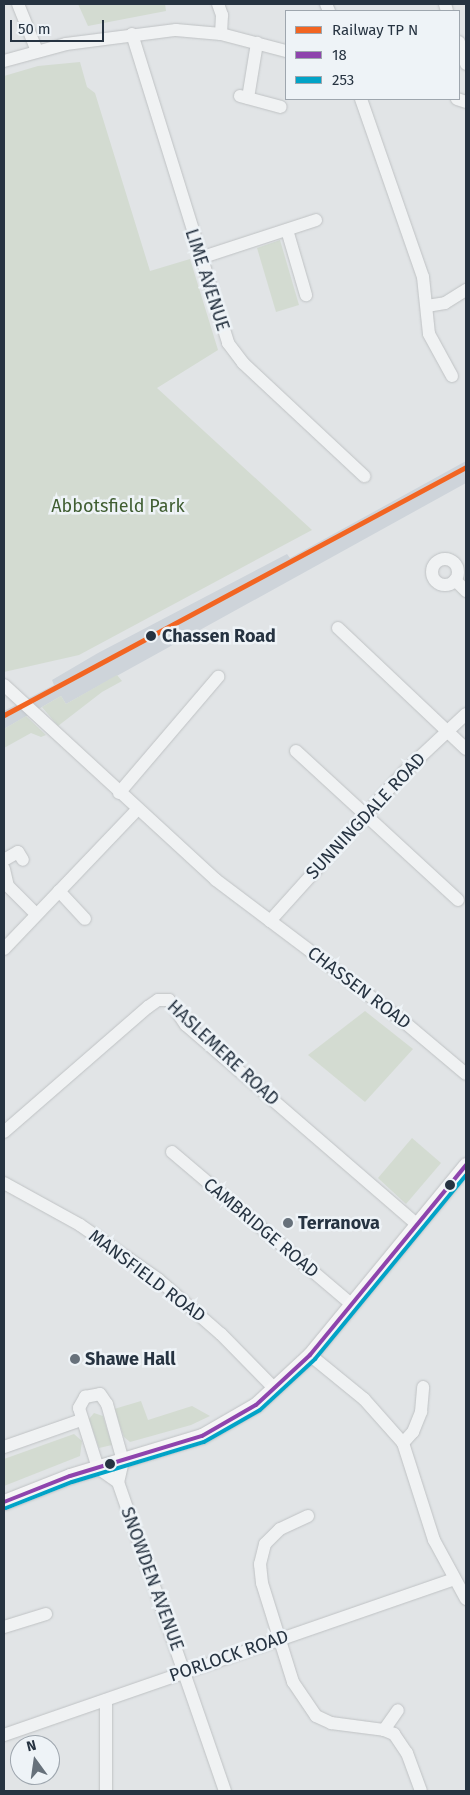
<!DOCTYPE html>
<html>
<head>
<meta charset="utf-8">
<style>
	body { margin:0 }
	#map { position:relative; width:470px; height:1795px; overflow:hidden; background:#e1e4e6; font-family:"Fira Sans",sans-serif }
	div>[style] { position:absolute }
	[style*='--x'] { left:calc(var(--x)*1px); top:calc(var(--y)*1px); width:calc(var(--w)*1px); rotate:calc(var(--a)*1deg) }
	.built>* { inset:0; background:#ced4da }
	.green>* { inset:0; background:#d3dbd1 }
	.roads { filter:drop-shadow(0 0 1px #bfc2c4) drop-shadow(0 0 1px #bfc2c4) }
	.minor>* { height:12px; margin:-6px; padding:0 6px; transform-origin:6px; border-radius:6px; background:#f0f2f3 }
	.minor>.ring { margin:-6px; padding:0; box-sizing:content-box; background:none; border:12px solid #f0f2f3; border-radius:50% }
	.major>* { height:15px; margin:-7.5px; padding:0 7.5px; transform-origin:7.5px; border-radius:7.5px; background:#f5f5f6 }
	.bus-1>* { height:4px; margin:-2px; padding:0 2px; transform-origin:2px; border-radius:2px; background:#8e44ad }
	.bus-2>* { height:4px; margin:-2px; padding:0 2px; transform-origin:2px; border-radius:2px; background:#02a3c7 }
	.rail-1>* { height:5px; margin:-2.5px; padding:0 2.5px; transform-origin:2.5px; border-radius:2.5px; background:#f26522 }
	.dots>* { width:14px; height:14px; translate:-50% -50%; box-sizing:border-box; border:2px solid #eef3f7; border-radius:50% }
	span { translate:-50% -50%; white-space:nowrap; text-align:center; line-height:1.15; -webkit-text-stroke:5px #eef3f7; paint-order:stroke }
	.street-label { font-size:18px; color:#263341 }
	.park-label { font-size:18px; color:#405e32 }
	.stop-label { font-size:18px; color:#263341; font-weight:700 }
	.left { translate:0 -50%; text-align:left }
	.poi-label { font-size:18px; color:#263341; font-weight:700 }
	.frame { position:absolute; inset:0; border:5px solid #263341; pointer-events:none }
	.legend { position:absolute; left:285px; top:10px; width:175px; height:90px; box-sizing:border-box; background:#eef3f7; border:1px solid #9ea6ae; margin:0; padding:6px 9px; list-style:none; font-size:15px; color:#263341 }
	.legend li { display:flex; align-items:center; gap:10px; height:25px }
	.legend b { width:25px; border:1px solid #9ea6ae }
	.north { position:absolute; left:10px; top:1735px; width:50px; height:50px; box-sizing:border-box; background:#eef3f7; border:1px solid #9ea6ae; border-radius:50%; rotate:346deg; font-size:14px; font-weight:700; line-height:20px; text-align:center; color:#263341 }
	.north::after { content:''; display:block; margin:auto; width:18px; height:22px; background:#67717b; clip-path:polygon(50% 0,100% 100%,50% 72%,0 100%) }
	.scale { position:absolute; left:10px; top:20px; width:94px; height:22px; box-sizing:border-box; border:2px solid #263341; border-top:0; padding-left:6px; font-size:15px; line-height:18px; white-space:nowrap; color:#263341; -webkit-text-stroke:4px #eef3f7; paint-order:stroke }
</style>
</head>
<body>
<div id="map">
	<div class="built">
		<div style="clip-path:polygon(466px 461px,466px 483px,66px 704px,61px 696px,4px 729px,4px 711px,54px 685px,52px 680px,98px 653px,287px 554px,290px 558px)"></div>
	</div>
	<div class="green">
		<div style="clip-path:polygon(78px 4px,165px 4px,166px 11px,88px 26px)"></div>
		<div style="clip-path:polygon(80px 62px,87px 87px,95px 93px,150px 271px,190px 259px,218px 350px,157px 388px,312px 530px,79px 655px,4px 672px,4px 76px,38px 66px)"></div>
		<div style="clip-path:polygon(280px 240px,299px 305px,276px 312px,257px 248px)"></div>
		<div style="clip-path:polygon(117px 675px,122px 681px,102px 692px,58px 726px,42px 707px,61px 696px,66px 704px)"></div>
		<div style="clip-path:polygon(26px 716px,46px 735px,41px 737px,31px 733px,4px 748px,4px 729px)"></div>
		<div style="clip-path:polygon(365px 1011px,413px 1049px,365px 1102px,308px 1055px)"></div>
		<div style="clip-path:polygon(412px 1138px,441px 1163px,406px 1204px,378px 1178px)"></div>
		<div style="clip-path:polygon(141px 1401px,148px 1420px,192px 1406px,210px 1416px,191px 1425px,130px 1442px,124px 1437px,114px 1409px)"></div>
		<div style="clip-path:polygon(94px 1413px,103px 1416px,112px 1445px,99px 1448px,89px 1419px)"></div>
		<div style="clip-path:polygon(74px 1434px,82px 1441px,80px 1456px,4px 1486px,4px 1459px)"></div>
	</div>
	<div class="roads">
		<div class="minor">
			<div style="--x:18;--y:4;--w:51;--a:68"></div>
			<div style="--x:218;--y:4;--w:12;--a:70"></div>
			<div style="--x:222;--y:15;--w:19;--a:93"></div>
			<div style="--x:326;--y:4;--w:8;--a:67"></div>
			<div style="--x:445;--y:4;--w:7;--a:74"></div>
			<div style="--x:132;--y:34;--w:324;--a:72.7"></div>
			<div style="--x:228;--y:343;--w:25;--a:53"></div>
			<div style="--x:243;--y:363;--w:166;--a:43"></div>
			<div style="--x:459;--y:42;--w:23;--a:72"></div>
			<div style="--x:4;--y:61;--w:64;--a:-15.3"></div>
			<div style="--x:66;--y:44;--w:111;--a:-7.3"></div>
			<div style="--x:176;--y:30;--w:45;--a:5.1"></div>
			<div style="--x:221;--y:34;--w:67;--a:14.7"></div>
			<div style="--x:240;--y:96;--w:42;--a:15"></div>
			<div style="--x:248;--y:98;--w:56;--a:-80.7"></div>
			<div style="--x:361;--y:99;--w:188;--a:70.8"></div>
			<div style="--x:423;--y:277;--w:57;--a:84"></div>
			<div style="--x:429;--y:334;--w:48;--a:61.3"></div>
			<div style="--x:457;--y:99;--w:9;--a:18"></div>
			<div style="--x:287;--y:230;--w:68;--a:73.7"></div>
			<div style="--x:200;--y:258;--w:122;--a:-18.1"></div>
			<div style="--x:427;--y:306;--w:18;--a:-9"></div>
			<div style="--x:445;--y:303;--w:25;--a:-32"></div>
			<div class="ring" style="left:432px;top:559px;width:14px;height:14px"></div>
			<div style="--x:455;--y:580;--w:16;--a:45"></div>
			<div style="--x:338;--y:628;--w:176;--a:43.4"></div>
			<div style="--x:4;--y:685;--w:288;--a:42.6"></div>
			<div style="--x:216;--y:880;--w:234;--a:37"></div>
			<div style="--x:403;--y:1021;--w:82;--a:40.1"></div>
			<div style="--x:296;--y:751;--w:220;--a:42.6"></div>
			<div style="--x:119;--y:793;--w:153;--a:-49.5"></div>
			<div style="--x:4;--y:860;--w:16;--a:-30"></div>
			<div style="--x:18;--y:852;--w:9;--a:58"></div>
			<div style="--x:4;--y:869;--w:17;--a:77"></div>
			<div style="--x:8;--y:886;--w:40;--a:45"></div>
			<div style="--x:59;--y:891;--w:38;--a:47"></div>
			<div style="--x:270;--y:921;--w:200;--a:-48"></div>
			<div style="--x:404;--y:772;--w:85;--a:-43.1"></div>
			<div style="--x:4;--y:949;--w:192;--a:-46.3"></div>
			<div style="--x:4;--y:1132;--w:191;--a:-41"></div>
			<div style="--x:148;--y:1007;--w:12;--a:-35"></div>
			<div style="--x:158;--y:1000;--w:11;--a:0"></div>
			<div style="--x:169;--y:1000;--w:30;--a:56"></div>
			<div style="--x:186;--y:1025;--w:306;--a:40.8"></div>
			<div style="--x:172;--y:1152;--w:235;--a:40.3"></div>
			<div style="--x:4;--y:1183;--w:87;--a:28.9"></div>
			<div style="--x:80;--y:1225;--w:96;--a:34.8"></div>
			<div style="--x:159;--y:1280;--w:82;--a:41.1"></div>
			<div style="--x:221;--y:1334;--w:77;--a:45.5"></div>
			<div style="--x:310;--y:1355;--w:70;--a:39.2"></div>
			<div style="--x:364;--y:1399;--w:59;--a:48.4"></div>
			<div style="--x:403;--y:1443;--w:102;--a:72.3"></div>
			<div style="--x:434;--y:1540;--w:67;--a:61.5"></div>
			<div style="--x:403;--y:1443;--w:15;--a:-48"></div>
			<div style="--x:413;--y:1432;--w:22;--a:-68"></div>
			<div style="--x:421;--y:1412;--w:25;--a:-85"></div>
			<div style="--x:4;--y:1447;--w:82;--a:-19.3"></div>
			<div style="--x:118;--y:1482;--w:24;--a:-145"></div>
			<div style="--x:98;--y:1468;--w:63;--a:-107.6"></div>
			<div style="--x:79;--y:1408;--w:13;--a:-61"></div>
			<div style="--x:85;--y:1397;--w:15;--a:-11"></div>
			<div style="--x:100;--y:1394;--w:12;--a:55"></div>
			<div style="--x:107;--y:1404;--w:59;--a:74.3"></div>
			<div style="--x:123;--y:1461;--w:22;--a:103"></div>
			<div style="--x:118;--y:1482;--w:327;--a:70.9"></div>
			<div style="--x:308;--y:1516;--w:31;--a:155"></div>
			<div style="--x:280;--y:1529;--w:21;--a:135"></div>
			<div style="--x:265;--y:1544;--w:21;--a:104"></div>
			<div style="--x:260;--y:1564;--w:19;--a:84"></div>
			<div style="--x:262;--y:1583;--w:104;--a:72.6"></div>
			<div style="--x:293;--y:1682;--w:41;--a:55.9"></div>
			<div style="--x:316;--y:1716;--w:17;--a:25"></div>
			<div style="--x:331;--y:1723;--w:53;--a:7.5"></div>
			<div style="--x:384;--y:1730;--w:11;--a:22"></div>
			<div style="--x:394;--y:1734;--w:23;--a:56"></div>
			<div style="--x:407;--y:1753;--w:40;--a:69.8"></div>
			<div style="--x:4;--y:1627;--w:44;--a:-17.2"></div>
			<div style="--x:106;--y:1700;--w:91;--a:90"></div>
			<div style="--x:384;--y:1730;--w:24;--a:-55"></div>
			<div style="--x:4;--y:1735;--w:476;--a:-19.1"></div>
		</div>
		<div class="major">
			<div style="--x:4;--y:1502;--w:71;--a:-21.5"></div>
			<div style="--x:70;--y:1476;--w:138;--a:-16.9"></div>
			<div style="--x:202;--y:1436;--w:62;--a:-29.9"></div>
			<div style="--x:256;--y:1405;--w:74;--a:-42.8"></div>
			<div style="--x:310;--y:1355;--w:246;--a:-50.6"></div>
		</div>
	</div>
	<div class="bus-1">
		<div style="--x:4;--y:1502;--w:71;--a:-21.5"></div>
		<div style="--x:70;--y:1476;--w:138;--a:-16.9"></div>
		<div style="--x:202;--y:1436;--w:62;--a:-29.9"></div>
		<div style="--x:256;--y:1405;--w:74;--a:-42.8"></div>
		<div style="--x:310;--y:1355;--w:246;--a:-50.6"></div>
	</div>
	<div class="bus-2">
		<div style="--x:6;--y:1508;--w:71;--a:-21.5"></div>
		<div style="--x:72;--y:1482;--w:138;--a:-16.9"></div>
		<div style="--x:204;--y:1442;--w:64;--a:-29.7"></div>
		<div style="--x:260;--y:1410;--w:75;--a:-42.8"></div>
		<div style="--x:315;--y:1359;--w:238;--a:-50.6"></div>
	</div>
	<div class="rail-1">
		<div style="--x:4;--y:715;--w:524;--a:-28.23"></div>
	</div>
	<div class="dots">
		<div style="left:151px;top:636px;background:#263341"></div>
		<div style="left:450px;top:1185px;background:#263341"></div>
		<div style="left:288px;top:1223px;background:#67717b"></div>
		<div style="left:75px;top:1359px;background:#67717b"></div>
		<div style="left:110px;top:1464px;background:#263341"></div>
	</div>
	<div class="street-label">
		<span style="left:207px;top:280px;rotate:72deg">LIME AVENUE</span>
		<span style="left:366px;top:816px;rotate:-47deg">SUNNINGDALE ROAD</span>
		<span style="left:359px;top:988px;rotate:37deg">CHASSEN ROAD</span>
		<span style="left:223px;top:1053px;rotate:43deg">HASLEMERE ROAD</span>
		<span style="left:261px;top:1228px;rotate:40deg">CAMBRIDGE ROAD</span>
		<span style="left:147px;top:1276px;rotate:37deg">MANSFIELD ROAD</span>
		<span style="left:152px;top:1579px;rotate:70deg">SNOWDEN AVENUE</span>
		<span style="left:229px;top:1656px;rotate:-19deg">PORLOCK ROAD</span>
	</div>
	<div class="park-label">
		<span style="left:118px;top:506px">Abbotsfield Park</span>
	</div>
	<div class="stop-label">
		<span class="left" style="left:162px;top:636px">Chassen Road</span>
	</div>
	<div class="poi-label">
		<span class="left" style="left:298px;top:1223px">Terranova</span>
		<span class="left" style="left:85px;top:1359px">Shawe Hall</span>
	</div>
	<div class="frame"></div>
	<ul class="legend">
	<li><b style="height:6px;background:#f26522"></b>Railway TP N</li>
	<li><b style="height:6px;background:#8e44ad"></b>18</li>
	<li><b style="height:6px;background:#02a3c7"></b>253</li>
	</ul>
	<div class="north">N</div>
	<div class="scale">50 m</div>
</div>
</body>
</html>
